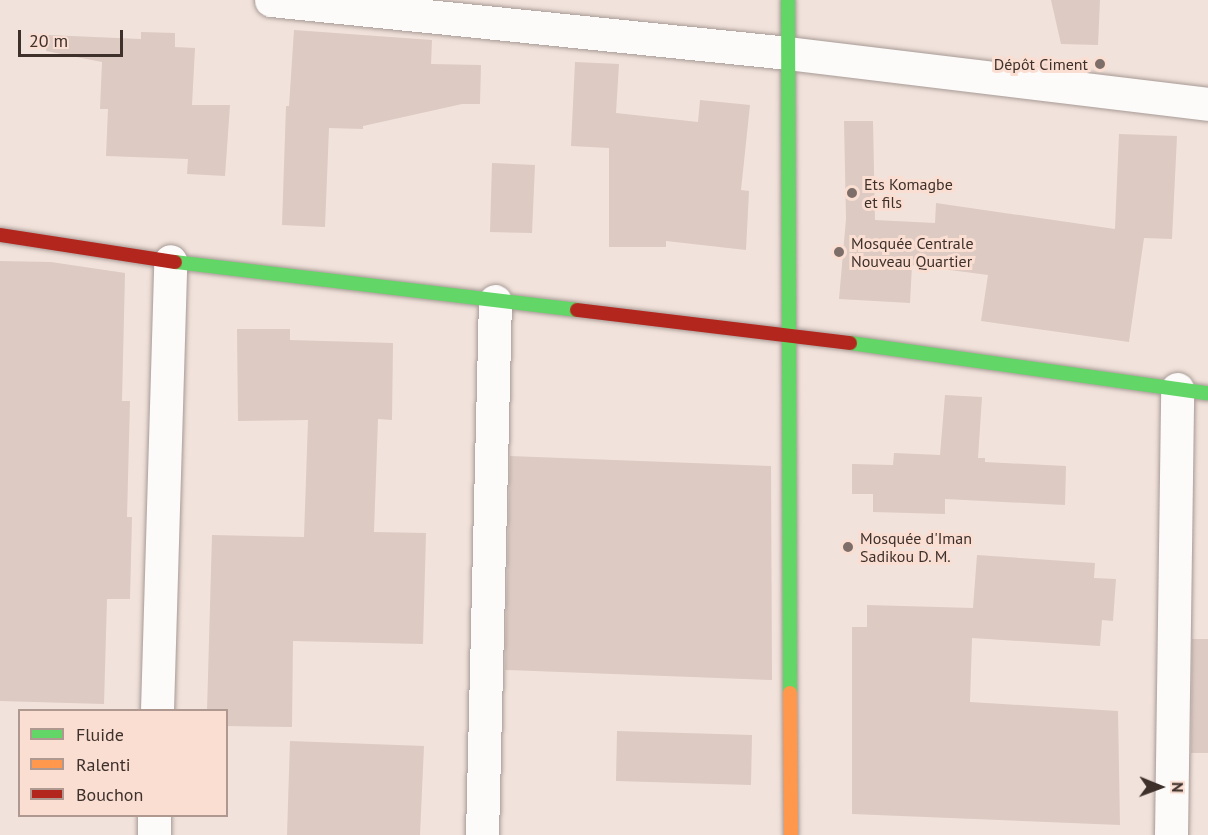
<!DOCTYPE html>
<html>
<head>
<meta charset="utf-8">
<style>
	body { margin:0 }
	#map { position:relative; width:1208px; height:835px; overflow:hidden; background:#f1e2db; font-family:"PT Sans",sans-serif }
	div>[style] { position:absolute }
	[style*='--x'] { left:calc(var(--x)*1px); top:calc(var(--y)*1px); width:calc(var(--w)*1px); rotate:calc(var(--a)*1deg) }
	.building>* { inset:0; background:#dccac3 }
	.roads { filter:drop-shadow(0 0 2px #a79a95) drop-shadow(0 0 2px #a79a95) }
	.street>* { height:33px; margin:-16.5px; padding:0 16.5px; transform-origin:16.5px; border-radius:16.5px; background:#fdfbfa }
	.fast>* { height:14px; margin:-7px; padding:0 7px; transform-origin:7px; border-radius:7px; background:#63d668 }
	.slow>* { height:14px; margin:-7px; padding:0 7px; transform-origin:7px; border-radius:7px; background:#ff974d }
	.jam>* { height:14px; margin:-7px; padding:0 7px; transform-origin:7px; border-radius:7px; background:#b3261e }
	.dots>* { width:16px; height:16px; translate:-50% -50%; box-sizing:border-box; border:3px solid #faded2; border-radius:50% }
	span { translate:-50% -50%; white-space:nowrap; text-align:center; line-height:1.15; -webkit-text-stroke:6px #faded2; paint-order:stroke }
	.poi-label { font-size:16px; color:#3e302b }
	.right { translate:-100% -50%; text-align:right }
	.left { translate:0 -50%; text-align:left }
	.legend { position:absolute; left:18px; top:709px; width:210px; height:108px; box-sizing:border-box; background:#faded2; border:2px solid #af988f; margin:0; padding:8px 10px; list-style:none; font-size:18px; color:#3e302b }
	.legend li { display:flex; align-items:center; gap:12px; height:30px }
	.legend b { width:30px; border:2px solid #af988f }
	.north { position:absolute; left:1130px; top:757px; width:60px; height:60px; -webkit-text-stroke:4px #faded2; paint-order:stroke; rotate:91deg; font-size:16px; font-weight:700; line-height:24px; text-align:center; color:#3e302b }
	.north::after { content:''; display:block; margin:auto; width:21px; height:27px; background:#3e302b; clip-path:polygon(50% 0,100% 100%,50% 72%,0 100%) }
	.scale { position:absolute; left:18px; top:30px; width:105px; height:27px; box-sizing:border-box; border:3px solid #3e302b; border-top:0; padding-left:8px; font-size:18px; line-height:21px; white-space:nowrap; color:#3e302b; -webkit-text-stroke:4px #faded2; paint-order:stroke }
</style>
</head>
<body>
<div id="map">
	<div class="building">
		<div style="clip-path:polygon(1051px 0,1100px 0,1098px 45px,1061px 44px)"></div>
		<div style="clip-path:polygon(294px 30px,432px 40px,431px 64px,481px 65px,480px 104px,462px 104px,363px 126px,363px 129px,329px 128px,325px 227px,282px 225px,286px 106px,289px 106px)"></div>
		<div style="clip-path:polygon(141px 32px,175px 33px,175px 47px,195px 48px,192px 105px,230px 105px,225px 176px,187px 174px,188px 159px,106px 156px,108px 109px,100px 109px,102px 62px,46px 51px,48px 35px,141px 39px)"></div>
		<div style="clip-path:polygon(575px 62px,619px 64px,616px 113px,698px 122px,700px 100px,750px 105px,741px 190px,749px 191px,746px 250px,666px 241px,666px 247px,609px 247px,609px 148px,571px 146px)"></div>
		<div style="clip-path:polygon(844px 121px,873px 121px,875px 220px,935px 223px,936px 203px,1115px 229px,1119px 134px,1177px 136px,1172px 239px,1144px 238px,1129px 342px,981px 321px,988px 275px,912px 265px,910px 303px,839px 299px,846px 219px)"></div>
		<div style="clip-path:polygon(492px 163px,535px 165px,532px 233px,490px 232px)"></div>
		<div style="clip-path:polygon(0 261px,51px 262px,125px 273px,122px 401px,130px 401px,127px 517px,132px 517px,130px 599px,107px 599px,104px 704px,0 701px)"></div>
		<div style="clip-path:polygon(237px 329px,290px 329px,290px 340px,393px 343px,392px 420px,378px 419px,374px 532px,426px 533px,423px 644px,293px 641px,292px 727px,226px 726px,226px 711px,207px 711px,212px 535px,304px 537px,308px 420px,238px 421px)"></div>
		<div style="clip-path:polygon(945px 395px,982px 397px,978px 458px,985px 458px,985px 462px,1066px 466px,1065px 505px,945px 499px,945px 514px,873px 512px,873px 494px,852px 494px,852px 464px,893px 465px,894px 453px,940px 455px)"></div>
		<div style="clip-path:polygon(510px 456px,771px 466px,772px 680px,505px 670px)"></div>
		<div style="clip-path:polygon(977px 555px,1095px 563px,1094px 578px,1116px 579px,1113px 621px,1102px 620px,1100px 646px,972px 638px,970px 702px,1118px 711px,1120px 825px,852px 814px,852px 627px,867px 627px,867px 605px,973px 608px)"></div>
		<div style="clip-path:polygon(1192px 639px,1208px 639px,1208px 753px,1191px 753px)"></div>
		<div style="clip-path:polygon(617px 731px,752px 735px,751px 785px,616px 781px)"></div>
		<div style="clip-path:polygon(290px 741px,424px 746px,420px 835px,287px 835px)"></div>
	</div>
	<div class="roads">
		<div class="street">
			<div style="--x:271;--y:0;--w:520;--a:5.85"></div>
			<div style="--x:788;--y:53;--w:423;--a:6.9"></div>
			<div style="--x:157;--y:710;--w:449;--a:-88.3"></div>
			<div style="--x:154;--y:835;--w:19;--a:-90"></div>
			<div style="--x:482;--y:835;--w:534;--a:-88.61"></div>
			<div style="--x:1171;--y:835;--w:446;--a:-89.2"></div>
		</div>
		<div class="fast">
			<div style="--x:788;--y:0;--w:693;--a:89.83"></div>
			<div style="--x:175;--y:262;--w:405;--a:6.8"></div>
			<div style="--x:850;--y:343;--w:361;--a:8"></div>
		</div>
		<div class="slow">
			<div style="--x:790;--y:693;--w:142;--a:89.6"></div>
		</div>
		<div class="jam">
			<div style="--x:0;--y:235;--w:177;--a:8.8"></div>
			<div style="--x:577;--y:310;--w:275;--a:6.9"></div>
		</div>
	</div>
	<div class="dots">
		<div style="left:1100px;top:64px;background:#7d6e69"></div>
		<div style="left:852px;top:193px;background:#7d6e69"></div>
		<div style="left:839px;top:252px;background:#7d6e69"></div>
		<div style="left:848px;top:547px;background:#7d6e69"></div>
	</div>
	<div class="poi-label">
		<span class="right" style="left:1088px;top:64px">Dépôt Ciment</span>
		<span class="left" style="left:864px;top:193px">Ets Komagbe<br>et fils</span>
		<span class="left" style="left:851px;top:252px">Mosquée Centrale<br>Nouveau Quartier</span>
		<span class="left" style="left:860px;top:547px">Mosquée d'Iman<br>Sadikou D. M.</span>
	</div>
	<ul class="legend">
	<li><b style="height:8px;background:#63d668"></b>Fluide</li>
	<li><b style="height:8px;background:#ff974d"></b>Ralenti</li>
	<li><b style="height:8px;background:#b3261e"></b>Bouchon</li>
	</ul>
	<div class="north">N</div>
	<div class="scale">20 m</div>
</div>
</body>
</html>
